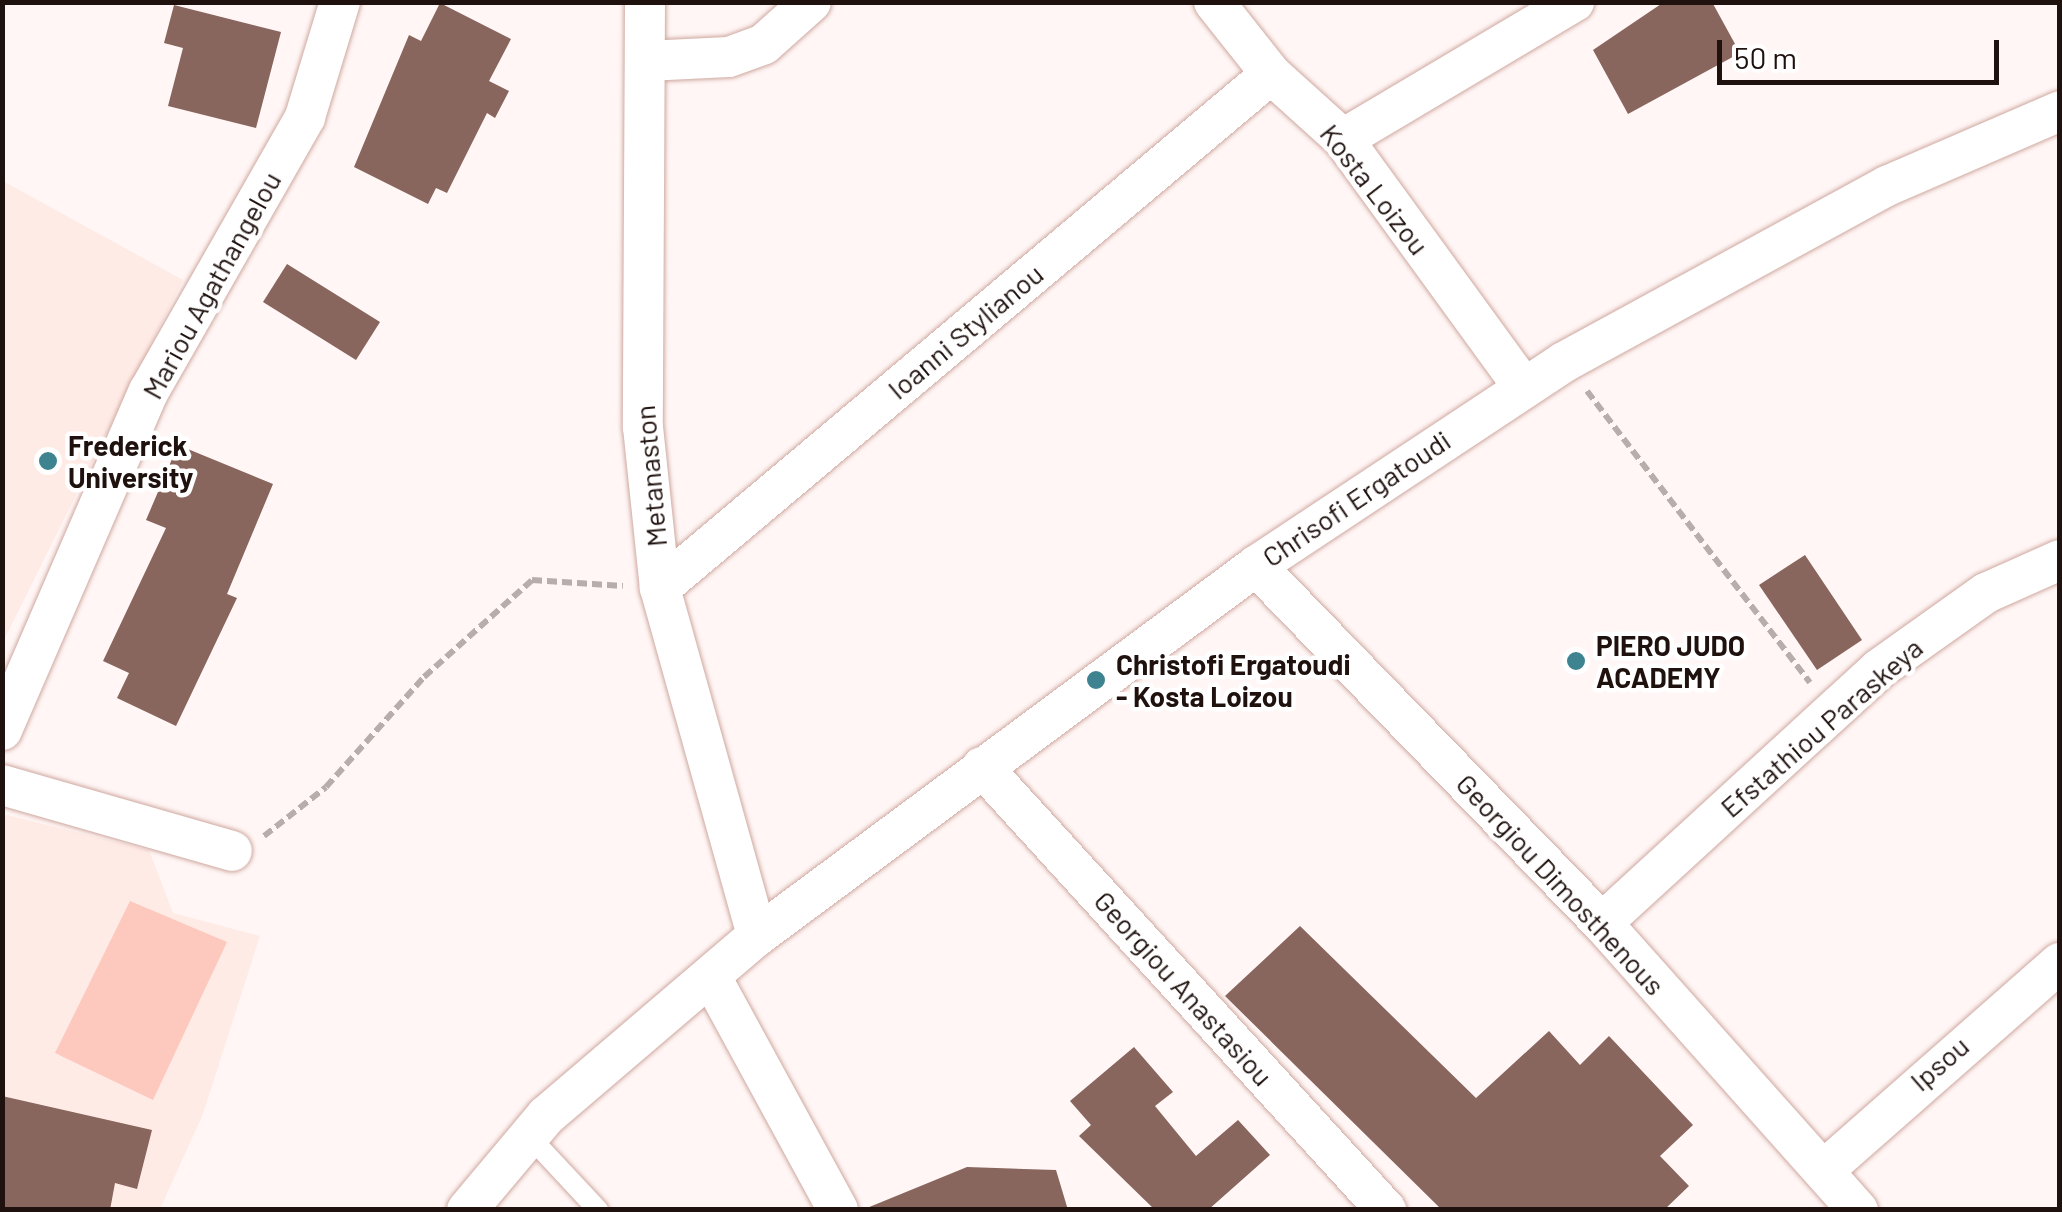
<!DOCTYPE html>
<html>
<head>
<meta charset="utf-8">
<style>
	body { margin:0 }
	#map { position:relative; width:2062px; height:1212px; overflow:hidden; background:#fff6f5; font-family:Barlow,sans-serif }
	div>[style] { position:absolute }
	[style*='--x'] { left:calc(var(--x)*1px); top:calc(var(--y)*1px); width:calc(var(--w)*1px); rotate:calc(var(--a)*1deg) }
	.built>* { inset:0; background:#ffebe6 }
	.green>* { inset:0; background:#fdc8bd }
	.building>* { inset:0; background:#88655d }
	.path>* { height:6px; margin-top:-3px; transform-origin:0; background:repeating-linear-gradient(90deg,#b7adab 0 10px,transparent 0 15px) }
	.roads { filter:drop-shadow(0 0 2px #cfa8a0) drop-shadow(0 0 2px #cfa8a0) }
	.lane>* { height:20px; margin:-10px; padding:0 10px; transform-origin:10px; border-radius:10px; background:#fff }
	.street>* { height:40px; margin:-20px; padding:0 20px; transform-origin:20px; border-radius:20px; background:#fff }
	.dots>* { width:28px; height:28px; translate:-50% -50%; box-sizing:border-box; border:5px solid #fff; border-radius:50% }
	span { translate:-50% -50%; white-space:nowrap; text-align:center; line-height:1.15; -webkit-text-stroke:9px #fff; paint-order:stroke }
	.street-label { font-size:28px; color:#1e110e }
	.poi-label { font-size:28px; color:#1e110e; font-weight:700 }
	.left { translate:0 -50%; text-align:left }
	.frame { position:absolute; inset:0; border:5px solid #1e110e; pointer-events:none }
	.scale { position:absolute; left:1717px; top:40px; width:282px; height:45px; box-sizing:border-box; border:5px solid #1e110e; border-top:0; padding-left:12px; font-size:30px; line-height:35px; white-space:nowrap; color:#1e110e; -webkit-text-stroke:8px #fff; paint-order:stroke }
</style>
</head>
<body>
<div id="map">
	<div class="built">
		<div style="clip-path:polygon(3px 181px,183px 280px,3px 642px)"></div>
		<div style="clip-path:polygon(3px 814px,149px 850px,173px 913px,260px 936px,203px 1114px,160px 1209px,3px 1210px)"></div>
	</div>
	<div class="green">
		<div style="clip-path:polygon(130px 901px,227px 942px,153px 1100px,55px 1053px)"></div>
	</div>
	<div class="building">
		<div style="clip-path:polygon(1664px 2px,1712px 2px,1740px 53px,1628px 114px,1593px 50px)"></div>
		<div style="clip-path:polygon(440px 3px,511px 39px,489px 81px,509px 91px,495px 118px,487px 113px,447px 193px,436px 188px,428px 204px,354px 167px,409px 35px,421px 41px)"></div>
		<div style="clip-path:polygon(174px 5px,281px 32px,256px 128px,168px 106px,183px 48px,164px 43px)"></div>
		<div style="clip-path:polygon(287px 264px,380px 322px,356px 360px,263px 302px)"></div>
		<div style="clip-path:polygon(178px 445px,273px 484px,227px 594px,237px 598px,176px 726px,117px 698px,129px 673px,103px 661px,166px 528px,146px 520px)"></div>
		<div style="clip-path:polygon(1805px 555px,1862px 640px,1817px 670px,1759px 585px)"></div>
		<div style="clip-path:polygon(1300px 926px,1476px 1098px,1549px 1031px,1580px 1065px,1609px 1036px,1693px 1125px,1660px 1156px,1689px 1186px,1664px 1210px,1442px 1210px,1225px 996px)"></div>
		<div style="clip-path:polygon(1134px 1047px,1173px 1092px,1155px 1106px,1196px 1156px,1238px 1120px,1270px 1155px,1208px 1210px,1155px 1210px,1079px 1136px,1091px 1125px,1070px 1101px)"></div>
		<div style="clip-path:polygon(2px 1096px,152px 1130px,137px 1189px,115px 1183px,110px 1210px,2px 1210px)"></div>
		<div style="clip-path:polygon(967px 1167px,1056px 1170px,1068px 1210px,862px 1210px)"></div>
	</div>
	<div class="path">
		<div style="--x:1587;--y:391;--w:367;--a:52.6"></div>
		<div style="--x:264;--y:836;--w:79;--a:-38.3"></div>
		<div style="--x:326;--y:787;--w:147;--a:-48.3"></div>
		<div style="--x:424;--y:677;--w:145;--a:-41.9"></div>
		<div style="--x:532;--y:580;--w:91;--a:3.8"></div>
	</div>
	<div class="roads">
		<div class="lane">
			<div style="--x:530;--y:1137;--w:100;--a:47"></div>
		</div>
		<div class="street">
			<div style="--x:645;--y:2;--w:425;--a:90.3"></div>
			<div style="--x:643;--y:427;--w:162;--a:84"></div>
			<div style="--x:660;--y:588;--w:361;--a:74.4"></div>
			<div style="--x:1214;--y:2;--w:92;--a:51.6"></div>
			<div style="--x:1271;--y:74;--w:97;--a:42.1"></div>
			<div style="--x:1343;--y:139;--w:306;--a:54"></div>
			<div style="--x:646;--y:61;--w:83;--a:-2.8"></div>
			<div style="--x:729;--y:57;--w:37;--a:-20"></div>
			<div style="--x:764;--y:44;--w:63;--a:-41.8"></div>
			<div style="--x:1343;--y:139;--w:269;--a:-30.7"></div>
			<div style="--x:1256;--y:566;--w:497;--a:45.9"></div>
			<div style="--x:1602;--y:923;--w:385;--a:48.3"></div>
			<div style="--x:660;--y:588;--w:798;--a:-40.07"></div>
			<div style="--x:2;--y:730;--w:369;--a:-66.6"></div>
			<div style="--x:149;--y:391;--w:315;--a:-60.3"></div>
			<div style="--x:305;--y:117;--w:120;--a:-73.1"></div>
			<div style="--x:982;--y:767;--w:600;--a:47.64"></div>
			<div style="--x:2;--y:785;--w:239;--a:16"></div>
			<div style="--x:1602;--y:923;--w:376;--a:-42.5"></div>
			<div style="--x:1879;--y:669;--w:131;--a:-35.4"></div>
			<div style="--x:1986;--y:593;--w:81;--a:-24"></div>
			<div style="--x:711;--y:977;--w:265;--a:61.4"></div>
			<div style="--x:1824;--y:1170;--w:314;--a:-41.3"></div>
			<div style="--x:467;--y:1210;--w:123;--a:-50"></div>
			<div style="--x:546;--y:1116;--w:277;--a:-40.5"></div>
			<div style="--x:757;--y:936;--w:621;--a:-36.56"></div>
			<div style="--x:1256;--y:566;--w:369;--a:-33.5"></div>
			<div style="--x:1564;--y:362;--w:368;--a:-28.6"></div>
			<div style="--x:1887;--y:186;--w:189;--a:-23.4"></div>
		</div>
	</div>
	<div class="dots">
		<div style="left:48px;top:461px;background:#3e8390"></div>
		<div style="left:1576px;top:661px;background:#3e8390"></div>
		<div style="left:1096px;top:680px;background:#3e8390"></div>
	</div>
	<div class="street-label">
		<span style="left:1375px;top:189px;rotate:52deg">Kosta Loizou</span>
		<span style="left:211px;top:285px;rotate:-61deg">Mariou Agathangelou</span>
		<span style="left:965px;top:331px;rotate:-40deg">Ioanni Stylianou</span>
		<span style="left:650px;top:476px;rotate:-95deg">Metanaston</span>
		<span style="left:1356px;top:498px;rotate:-34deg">Chrisofi Ergatoudi</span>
		<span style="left:1821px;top:727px;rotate:-41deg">Efstathiou Paraskeya</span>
		<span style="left:1561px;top:884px;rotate:47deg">Georgiou Dimosthenous</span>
		<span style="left:1184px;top:988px;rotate:48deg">Georgiou Anastasiou</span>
		<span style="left:1939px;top:1063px;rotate:-41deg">Ipsou</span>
	</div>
	<div class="poi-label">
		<span class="left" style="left:68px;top:461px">Frederick<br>University</span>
		<span class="left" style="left:1596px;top:661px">PIERO JUDO<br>ACADEMY</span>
		<span class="left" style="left:1116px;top:680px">Christofi Ergatoudi<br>- Kosta Loizou</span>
	</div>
	<div class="frame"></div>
	<div class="scale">50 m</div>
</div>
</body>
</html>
